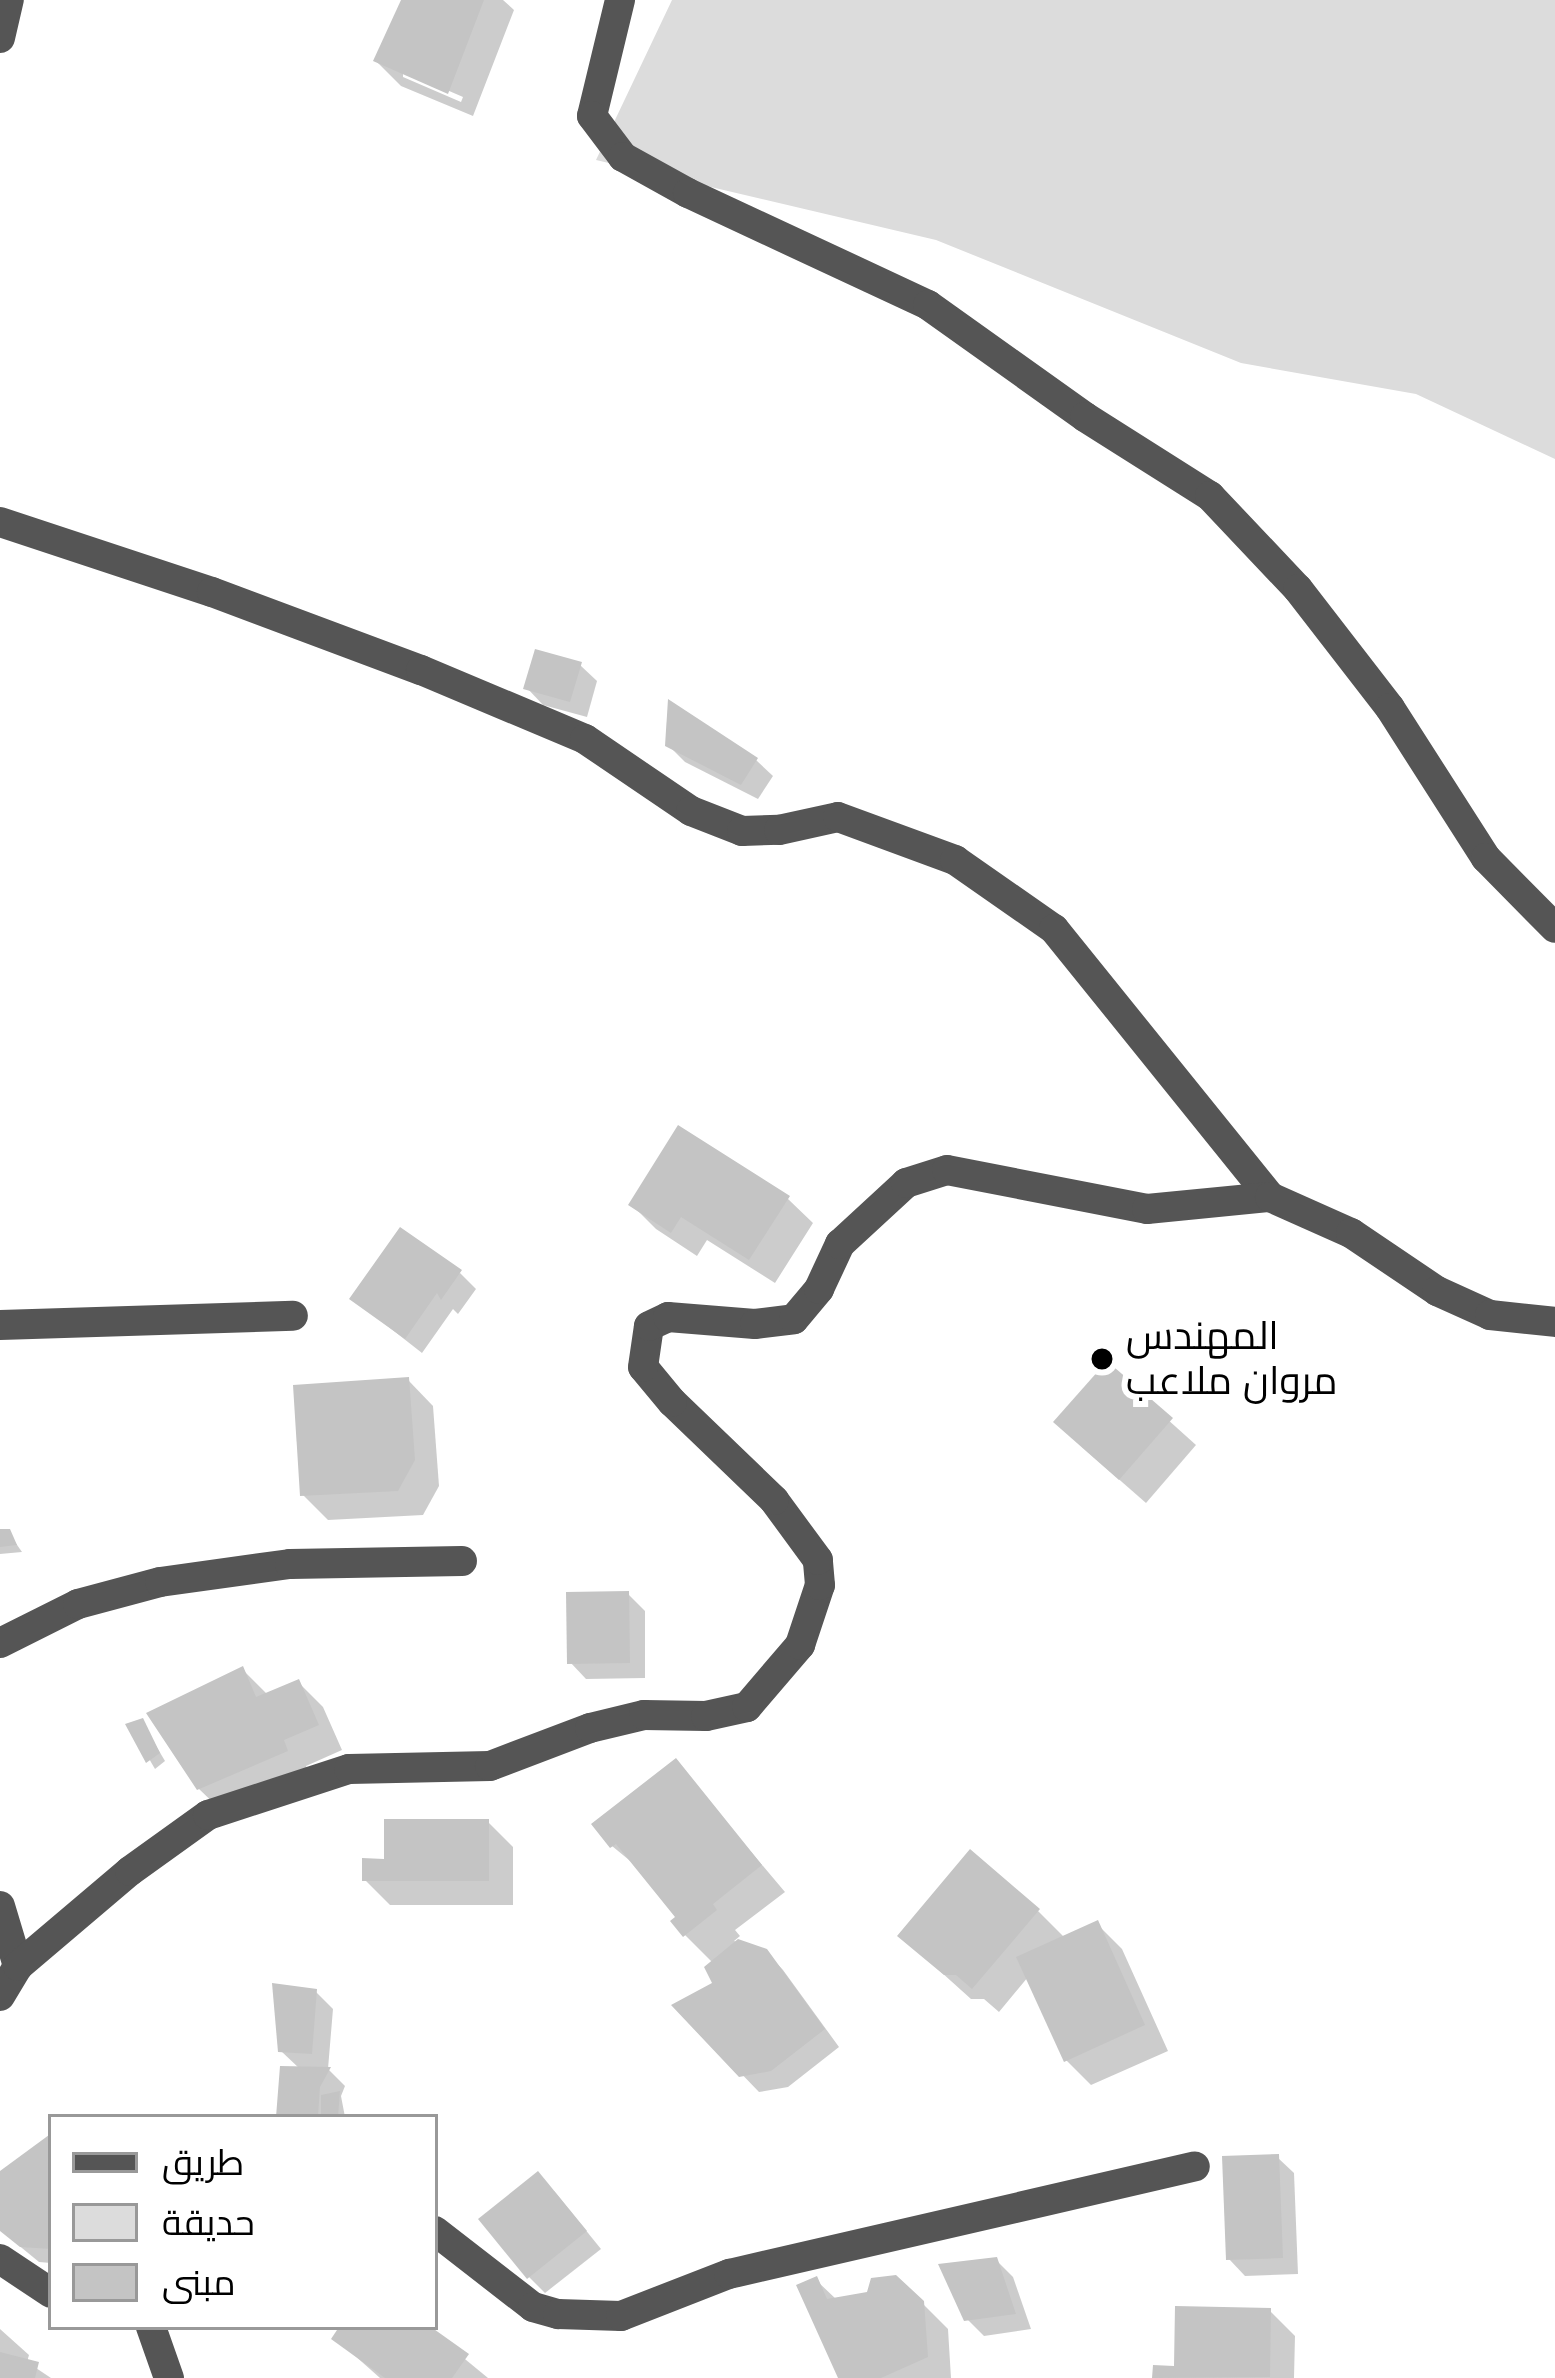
<!DOCTYPE html>
<html>
<head>
<meta charset="utf-8">
<style>
	body { margin:0 }
	#map { position:relative; width:1555px; height:2378px; overflow:hidden; background:#fff; font-family:Arial,Cairo,sans-serif }
	div>[style] { position:absolute }
	[style*='--x'] { left:calc(var(--x)*1px); top:calc(var(--y)*1px); width:calc(var(--w)*1px); rotate:calc(var(--a)*1deg) }
	.green>* { inset:0; background:#dcdcdc }
	.shadow>* { inset:0; background:#0003 }
	.building>* { inset:0; background:#c4c4c4 }
	.minor>* { height:30px; margin:-15px; padding:0 15px; transform-origin:15px; border-radius:15px; background:#555 }
	.dots>* { width:33px; height:33px; translate:-50% -50%; box-sizing:border-box; border:6px solid #fff; border-radius:50% }
	span { translate:-50% -50%; white-space:nowrap; text-align:center; line-height:1.15; -webkit-text-stroke:12px #fff; paint-order:stroke }
	.poi-label { font-size:39px; color:#000 }
	.left { translate:0 -50%; text-align:left }
	.legend { position:absolute; left:48px; top:2114px; width:390px; height:216px; box-sizing:border-box; background:#fff; border:3px solid #999; margin:0; padding:15px 21px; list-style:none; font-size:36px; color:#000 }
	.legend li { display:flex; align-items:center; gap:24px; height:60px }
	.legend b { width:60px; border:3px solid #999 }
</style>
</head>
<body>
<div id="map">
	<div class="green">
		<div style="clip-path:polygon(672px 0,1555px 0,1555px 459px,1416px 394px,1241px 363px,936px 240px,596px 160px)"></div>
	</div>
	<div class="shadow">
		<div style="clip-path:polygon(evenodd,405px 0,503px 0,514px 10px,473px 116px,401px 86px,376px 61px,405px 0,403px 71px,463px 97px,461px 102px,403px 77px,403px 71px)"></div>
		<div style="clip-path:polygon(580px 665px,597px 681px,587px 717px,543px 705px,527px 688px)"></div>
		<div style="clip-path:polygon(668px 745px,756px 760px,773px 776px,758px 799px,685px 762px)"></div>
		<div style="clip-path:polygon(788px 1199px,813px 1223px,775px 1283px,707px 1240px,697px 1256px,656px 1229px,632px 1205px)"></div>
		<div style="clip-path:polygon(460px 1273px,476px 1289px,458px 1314px,453px 1309px,422px 1353px,353px 1299px)"></div>
		<div style="clip-path:polygon(1107px 1365px,1196px 1445px,1146px 1503px,1082px 1447px)"></div>
		<div style="clip-path:polygon(408px 1380px,433px 1406px,439px 1486px,423px 1515px,328px 1520px,303px 1495px)"></div>
		<div style="clip-path:polygon(0 1532px,8px 1532px,22px 1552px,0 1554px)"></div>
		<div style="clip-path:polygon(628px 1594px,645px 1611px,645px 1678px,586px 1679px,570px 1662px)"></div>
		<div style="clip-path:polygon(242px 1669px,268px 1695px,298px 1682px,323px 1707px,342px 1750px,306px 1766px,311px 1776px,225px 1814px,199px 1789px)"></div>
		<div style="clip-path:polygon(142px 1722px,165px 1761px,155px 1769px,130px 1726px)"></div>
		<div style="clip-path:polygon(675px 1762px,785px 1892px,735px 1930px,740px 1936px,734px 1941px,766px 1952px,783px 1970px,839px 2047px,788px 2087px,759px 2092px,676px 2006px,716px 1984px,713px 1963px,685px 1935px,679px 1918px,640px 1869px,612px 1846px)"></div>
		<div style="clip-path:polygon(488px 1822px,513px 1847px,513px 1905px,390px 1905px,365px 1880px,387px 1862px)"></div>
		<div style="clip-path:polygon(1038px 1911px,1065px 1938px,1097px 1924px,1122px 1949px,1168px 2051px,1091px 2085px,1066px 2060px,1028px 1977px,999px 2012px,984px 1999px,971px 1999px,901px 1936px)"></div>
		<div style="clip-path:polygon(316px 1992px,333px 2009px,328px 2069px,345px 2086px,341px 2096px,345px 2117px,279px 2117px,300px 2069px,281px 2051px)"></div>
		<div style="clip-path:polygon(49px 2139px,51px 2141px,51px 2263px,39px 2262px,0 2230px,0 2175px)"></div>
		<div style="clip-path:polygon(1277px 2157px,1294px 2173px,1298px 2274px,1245px 2276px,1229px 2259px)"></div>
		<div style="clip-path:polygon(554px 2191px,601px 2249px,545px 2293px,529px 2277px)"></div>
		<div style="clip-path:polygon(996px 2260px,1013px 2277px,1031px 2329px,984px 2336px,967px 2319px)"></div>
		<div style="clip-path:polygon(816px 2280px,837px 2300px,922px 2303px,948px 2329px,951px 2378px,842px 2378px)"></div>
		<div style="clip-path:polygon(1270px 2311px,1295px 2336px,1294px 2378px,1155px 2378px,1156px 2368px,1177px 2369px)"></div>
		<div style="clip-path:polygon(343px 2327px,426px 2327px,488px 2378px,380px 2378px,335px 2338px)"></div>
		<div style="clip-path:polygon(0 2329px,29px 2355px,27px 2362px,51px 2378px,0 2378px)"></div>
	</div>
	<div class="building">
		<div style="clip-path:polygon(401px 0,484px 0,448px 94px,373px 61px)"></div>
		<div style="clip-path:polygon(535px 649px,582px 662px,570px 702px,523px 689px)"></div>
		<div style="clip-path:polygon(668px 699px,758px 758px,741px 785px,665px 746px)"></div>
		<div style="clip-path:polygon(678px 1125px,790px 1196px,749px 1260px,681px 1217px,671px 1233px,628px 1205px)"></div>
		<div style="clip-path:polygon(400px 1227px,462px 1270px,441px 1300px,437px 1293px,405px 1339px,349px 1299px)"></div>
		<div style="clip-path:polygon(1107px 1361px,1173px 1418px,1119px 1480px,1053px 1422px)"></div>
		<div style="clip-path:polygon(409px 1377px,415px 1460px,398px 1491px,300px 1496px,293px 1385px)"></div>
		<div style="clip-path:polygon(0 1529px,10px 1529px,17px 1545px,0 1547px)"></div>
		<div style="clip-path:polygon(629px 1591px,630px 1663px,567px 1664px,566px 1592px)"></div>
		<div style="clip-path:polygon(243px 1666px,256px 1697px,299px 1679px,319px 1725px,284px 1740px,288px 1751px,197px 1790px,146px 1713px)"></div>
		<div style="clip-path:polygon(143px 1718px,160px 1753px,146px 1763px,125px 1724px)"></div>
		<div style="clip-path:polygon(676px 1758px,762px 1865px,713px 1904px,717px 1910px,683px 1937px,670px 1921px,675px 1917px,616px 1844px,610px 1848px,591px 1824px)"></div>
		<div style="clip-path:polygon(384px 1819px,489px 1819px,489px 1881px,362px 1881px,362px 1858px,384px 1859px)"></div>
		<div style="clip-path:polygon(970px 1849px,1040px 1909px,972px 1989px,956px 1975px,944px 1975px,897px 1936px)"></div>
		<div style="clip-path:polygon(1098px 1920px,1145px 2025px,1064px 2062px,1016px 1957px)"></div>
		<div style="clip-path:polygon(738px 1939px,767px 1949px,825px 2029px,771px 2071px,739px 2077px,671px 2005px,712px 1983px,704px 1967px)"></div>
		<div style="clip-path:polygon(272px 1983px,317px 1989px,312px 2054px,278px 2052px)"></div>
		<div style="clip-path:polygon(280px 2066px,331px 2067px,320px 2087px,318px 2117px,276px 2117px)"></div>
		<div style="clip-path:polygon(340px 2091px,338px 2117px,321px 2117px,321px 2095px)"></div>
		<div style="clip-path:polygon(49px 2135px,51px 2249px,20px 2247px,0 2231px,0 2171px)"></div>
		<div style="clip-path:polygon(1279px 2154px,1283px 2258px,1226px 2260px,1222px 2156px)"></div>
		<div style="clip-path:polygon(538px 2171px,587px 2231px,527px 2279px,478px 2219px)"></div>
		<div style="clip-path:polygon(997px 2257px,1016px 2314px,964px 2321px,938px 2264px)"></div>
		<div style="clip-path:polygon(896px 2275px,924px 2301px,928px 2357px,881px 2378px,838px 2378px,796px 2285px,817px 2276px,827px 2299px,867px 2292px,871px 2278px)"></div>
		<div style="clip-path:polygon(1175px 2306px,1271px 2308px,1270px 2377px,1152px 2378px,1153px 2365px,1174px 2366px)"></div>
		<div style="clip-path:polygon(339px 2327px,431px 2327px,469px 2354px,452px 2378px,385px 2378px,331px 2339px)"></div>
		<div style="clip-path:polygon(0 2352px,39px 2362px,35px 2378px,0 2378px)"></div>
	</div>
	<div class="minor">
		<div style="--x:620;--y:0;--w:119;--a:103.6"></div>
		<div style="--x:592;--y:116;--w:51;--a:52.9"></div>
		<div style="--x:623;--y:157;--w:74;--a:29"></div>
		<div style="--x:688;--y:193;--w:265;--a:25"></div>
		<div style="--x:928;--y:305;--w:193;--a:35.5"></div>
		<div style="--x:1085;--y:417;--w:148;--a:32.3"></div>
		<div style="--x:1210;--y:496;--w:128;--a:46.6"></div>
		<div style="--x:1298;--y:589;--w:150;--a:52.3"></div>
		<div style="--x:1390;--y:708;--w:178;--a:57.4"></div>
		<div style="--x:1486;--y:858;--w:98;--a:45.4"></div>
		<div style="--x:0;--y:38;--w:39;--a:-77"></div>
		<div style="--x:0;--y:522;--w:223;--a:18.3"></div>
		<div style="--x:212;--y:592;--w:223;--a:20.5"></div>
		<div style="--x:421;--y:670;--w:178;--a:22.8"></div>
		<div style="--x:585;--y:739;--w:128;--a:34.2"></div>
		<div style="--x:691;--y:811;--w:55;--a:21.4"></div>
		<div style="--x:742;--y:831;--w:37;--a:-2"></div>
		<div style="--x:779;--y:830;--w:60;--a:-12.4"></div>
		<div style="--x:838;--y:817;--w:125;--a:20.2"></div>
		<div style="--x:955;--y:860;--w:121;--a:34.9"></div>
		<div style="--x:1054;--y:929;--w:344;--a:51.1"></div>
		<div style="--x:0;--y:1325;--w:293;--a:-1.8"></div>
		<div style="--x:0;--y:1643;--w:87;--a:-26.6"></div>
		<div style="--x:78;--y:1604;--w:85;--a:-15"></div>
		<div style="--x:160;--y:1582;--w:131;--a:-7.9"></div>
		<div style="--x:290;--y:1564;--w:172;--a:-1"></div>
		<div style="--x:0;--y:1906;--w:63;--a:73.3"></div>
		<div style="--x:0;--y:1996;--w:35;--a:-59"></div>
		<div style="--x:18;--y:1966;--w:147;--a:-40.3"></div>
		<div style="--x:130;--y:1871;--w:96;--a:-35.7"></div>
		<div style="--x:208;--y:1815;--w:148;--a:-18.1"></div>
		<div style="--x:349;--y:1769;--w:141;--a:-1.2"></div>
		<div style="--x:490;--y:1766;--w:107;--a:-20.8"></div>
		<div style="--x:590;--y:1728;--w:56;--a:-13.5"></div>
		<div style="--x:644;--y:1715;--w:62;--a:0.9"></div>
		<div style="--x:706;--y:1716;--w:42;--a:-12.4"></div>
		<div style="--x:747;--y:1707;--w:82;--a:-49.5"></div>
		<div style="--x:800;--y:1645;--w:63;--a:-71.6"></div>
		<div style="--x:820;--y:1585;--w:25;--a:-95"></div>
		<div style="--x:818;--y:1560;--w:74;--a:-126.3"></div>
		<div style="--x:774;--y:1500;--w:141;--a:-136.1"></div>
		<div style="--x:672;--y:1402;--w:45;--a:-129.6"></div>
		<div style="--x:643;--y:1367;--w:41;--a:-81.7"></div>
		<div style="--x:649;--y:1326;--w:21;--a:-25"></div>
		<div style="--x:668;--y:1317;--w:87;--a:4.6"></div>
		<div style="--x:755;--y:1324;--w:39;--a:-7"></div>
		<div style="--x:794;--y:1319;--w:39;--a:-50"></div>
		<div style="--x:819;--y:1289;--w:50;--a:-65"></div>
		<div style="--x:840;--y:1244;--w:90;--a:-42.7"></div>
		<div style="--x:906;--y:1183;--w:43;--a:-17.6"></div>
		<div style="--x:947;--y:1170;--w:204;--a:11"></div>
		<div style="--x:1147;--y:1209;--w:124;--a:-5.6"></div>
		<div style="--x:1270;--y:1197;--w:89;--a:24"></div>
		<div style="--x:1351;--y:1233;--w:104;--a:34"></div>
		<div style="--x:1437;--y:1291;--w:58;--a:24.4"></div>
		<div style="--x:1490;--y:1315;--w:65;--a:6.1"></div>
		<div style="--x:435;--y:2231;--w:124;--a:37.8"></div>
		<div style="--x:533;--y:2307;--w:26;--a:16"></div>
		<div style="--x:558;--y:2314;--w:63;--a:1.8"></div>
		<div style="--x:621;--y:2316;--w:116;--a:-21.3"></div>
		<div style="--x:729;--y:2274;--w:478;--a:-13"></div>
		<div style="--x:0;--y:2259;--w:61;--a:33.7"></div>
		<div style="--x:151;--y:2327;--w:54;--a:70.6"></div>
	</div>
	<div class="dots">
		<div style="left:1102px;top:1359px;background:#000"></div>
	</div>
	<div class="poi-label">
		<span class="left" style="left:1126px;top:1359px">المهندس<br>مروان ملاعب</span>
	</div>
	<ul class="legend">
	<li><b style="height:15px;background:#555"></b>طريق</li>
	<li><b style="height:33px;background:#dcdcdc"></b>حديقة</li>
	<li><b style="height:33px;background:#c4c4c4"></b>مبنى</li>
	</ul>
</div>
</body>
</html>
